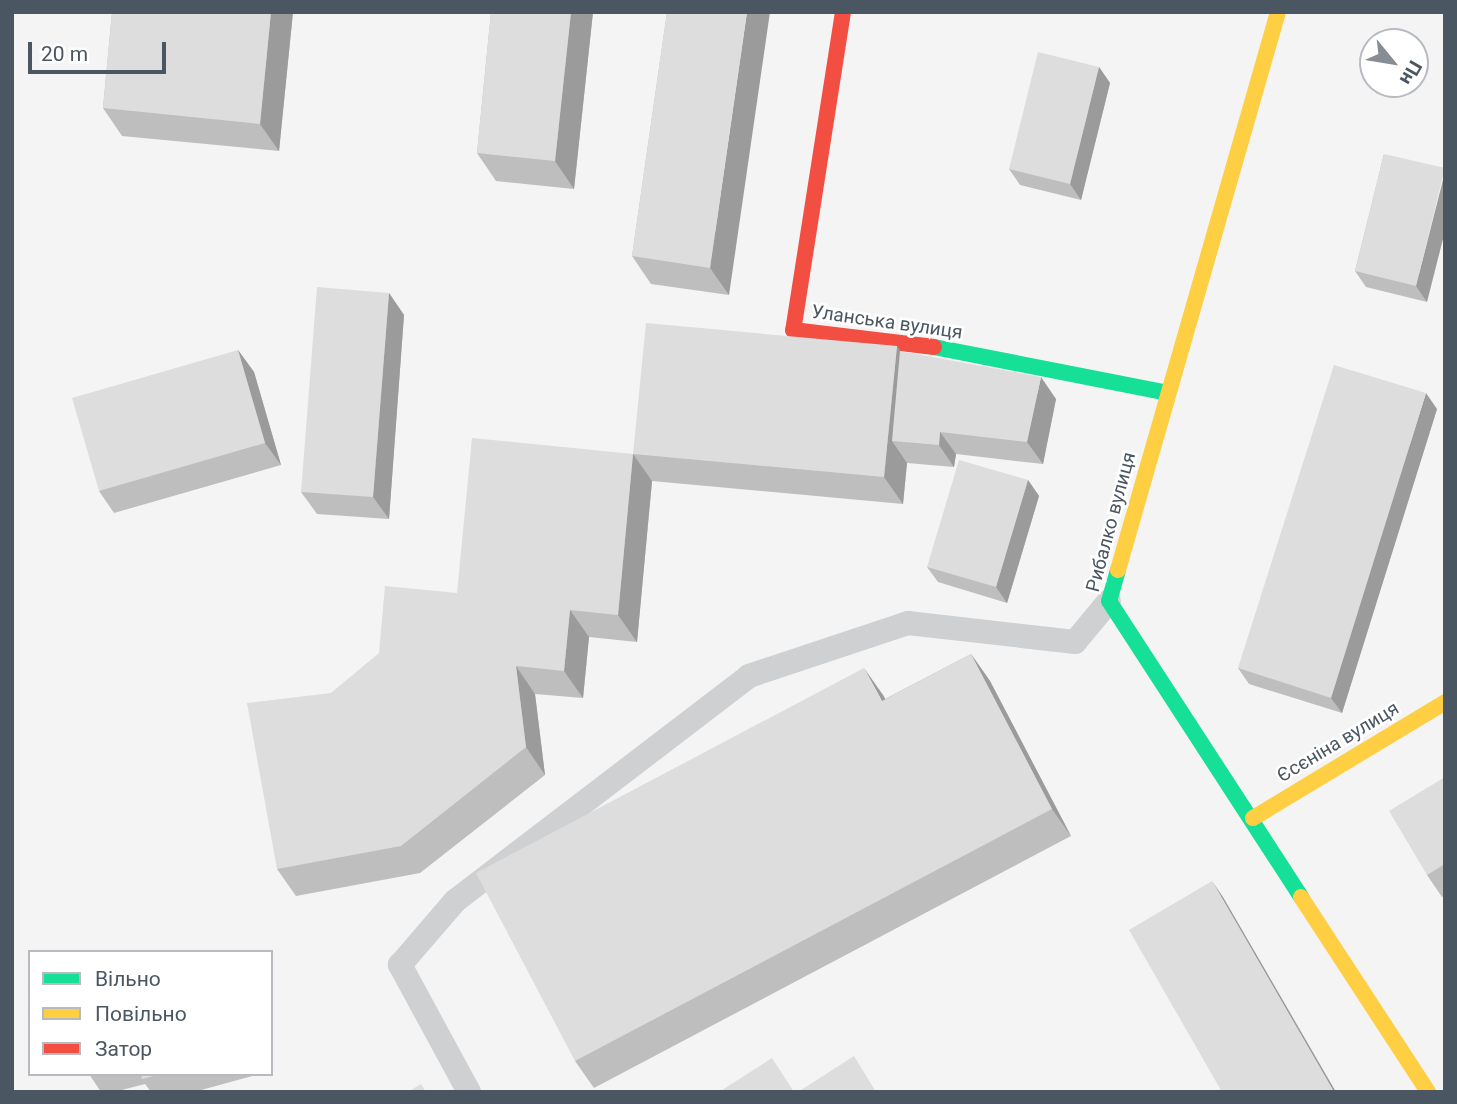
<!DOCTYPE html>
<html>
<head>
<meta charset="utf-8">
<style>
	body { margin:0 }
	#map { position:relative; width:1457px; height:1104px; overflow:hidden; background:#f4f4f4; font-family:Roboto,sans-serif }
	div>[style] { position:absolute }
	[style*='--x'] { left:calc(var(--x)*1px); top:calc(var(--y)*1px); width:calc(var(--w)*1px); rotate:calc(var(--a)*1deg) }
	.lane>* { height:24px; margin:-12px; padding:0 12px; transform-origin:12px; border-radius:12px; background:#ced0d2 }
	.fast>* { height:16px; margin:-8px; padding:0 8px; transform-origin:8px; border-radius:8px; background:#16e098 }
	.slow>* { height:16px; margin:-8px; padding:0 8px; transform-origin:8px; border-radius:8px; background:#ffcf43 }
	.jam>* { height:16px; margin:-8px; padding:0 8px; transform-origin:8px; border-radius:8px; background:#f24e42 }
	.wall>* { inset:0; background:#bebebf }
	.shaded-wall>* { inset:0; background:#9b9b9b }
	.building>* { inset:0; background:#ddddde }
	span { translate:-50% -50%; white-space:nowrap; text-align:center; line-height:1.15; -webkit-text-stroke:5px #fff; paint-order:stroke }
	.street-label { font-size:19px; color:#4a5661 }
	.frame { position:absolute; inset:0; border:14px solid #4a5661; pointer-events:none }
	.legend { position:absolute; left:28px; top:950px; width:245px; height:126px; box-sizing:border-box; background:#fff; border:2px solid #b7bbc0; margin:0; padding:9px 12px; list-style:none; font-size:21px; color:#4a5661 }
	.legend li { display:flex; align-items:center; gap:14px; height:35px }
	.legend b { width:35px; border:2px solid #b7bbc0 }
	.north { position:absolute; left:1359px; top:28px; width:70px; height:70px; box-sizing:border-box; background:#fff; border:2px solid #b7bbc0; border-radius:50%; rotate:120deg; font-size:19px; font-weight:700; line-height:28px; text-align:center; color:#4a5661 }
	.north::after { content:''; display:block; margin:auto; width:24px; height:32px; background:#868d94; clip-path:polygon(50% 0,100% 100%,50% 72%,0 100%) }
	.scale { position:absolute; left:28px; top:42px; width:138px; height:32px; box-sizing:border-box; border:4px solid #4a5661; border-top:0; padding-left:9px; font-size:21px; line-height:24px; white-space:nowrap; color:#4a5661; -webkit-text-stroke:5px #fff; paint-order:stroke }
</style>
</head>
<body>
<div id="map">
	<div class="lane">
		<div style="--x:469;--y:1092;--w:145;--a:-118.5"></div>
		<div style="--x:400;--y:965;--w:84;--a:-49.3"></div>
		<div style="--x:455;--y:901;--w:370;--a:-37.4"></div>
		<div style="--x:749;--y:676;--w:168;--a:-18.4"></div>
		<div style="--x:908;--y:623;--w:168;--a:6.5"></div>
		<div style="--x:1075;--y:642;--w:53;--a:-50.3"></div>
	</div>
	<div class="fast">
		<div style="--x:934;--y:347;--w:238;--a:11.1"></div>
		<div style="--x:1118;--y:570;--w:32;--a:106"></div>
		<div style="--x:1109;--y:601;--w:353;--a:57"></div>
	</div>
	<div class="slow">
		<div style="--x:1118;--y:570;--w:580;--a:-74"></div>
		<div style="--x:1253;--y:818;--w:224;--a:-31.1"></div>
		<div style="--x:1301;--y:897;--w:233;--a:56.9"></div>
	</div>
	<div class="jam">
		<div style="--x:843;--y:12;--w:322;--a:98.9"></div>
		<div style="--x:793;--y:330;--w:142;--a:6.9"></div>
	</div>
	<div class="wall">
		<div style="clip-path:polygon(112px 12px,293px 12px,279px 151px,122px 136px,103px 108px)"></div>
		<div style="clip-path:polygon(491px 12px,593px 12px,574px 189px,496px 181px,477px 153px)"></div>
		<div style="clip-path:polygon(667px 12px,729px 295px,651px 284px,632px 256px)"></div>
		<div style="clip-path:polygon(1099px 67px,1110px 83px,1081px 200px,1020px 185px,1009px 169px)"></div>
		<div style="clip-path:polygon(1384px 154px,1427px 302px,1366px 287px,1355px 271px)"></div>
		<div style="clip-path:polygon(389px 293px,404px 315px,389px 519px,317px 514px,301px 492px)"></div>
		<div style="clip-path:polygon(897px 346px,900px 351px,1056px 399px,1043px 464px,956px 454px,954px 467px,907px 463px,903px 504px,652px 481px,637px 642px,589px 637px,583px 698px,535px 694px,545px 775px,420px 873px,296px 896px,277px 869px,457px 593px,633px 454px)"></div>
		<div style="clip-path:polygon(238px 350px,254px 372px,281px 465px,114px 513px,99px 491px)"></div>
		<div style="clip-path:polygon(1437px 409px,1342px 713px,1249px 684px,1238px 668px)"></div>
		<div style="clip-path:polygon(1028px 480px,1039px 496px,1007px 603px,938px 582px,927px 567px)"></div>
		<div style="clip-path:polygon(971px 654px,990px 681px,1071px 836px,594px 1088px,575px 1061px,883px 695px,885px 699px)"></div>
		<div style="clip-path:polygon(1445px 777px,1445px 895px,1442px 897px,1427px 875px)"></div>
		<div style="clip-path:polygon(89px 1074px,260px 1074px,194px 1092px,151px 1092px,145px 1084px,114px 1092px,101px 1092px)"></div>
	</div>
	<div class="shaded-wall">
		<div style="clip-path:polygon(271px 12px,293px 12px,279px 151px,260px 124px)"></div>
		<div style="clip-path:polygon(571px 12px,593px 12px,574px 189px,555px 161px)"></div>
		<div style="clip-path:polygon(747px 12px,770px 12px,729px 295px,710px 268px)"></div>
		<div style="clip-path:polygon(1099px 67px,1110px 83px,1081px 200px,1070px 184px)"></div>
		<div style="clip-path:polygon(1445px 172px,1445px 231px,1427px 302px,1416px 286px)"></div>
		<div style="clip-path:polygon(389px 293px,404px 315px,389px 519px,373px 497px)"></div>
		<div style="clip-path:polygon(897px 346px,916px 373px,892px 441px,907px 463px,903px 504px,884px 477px)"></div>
		<div style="clip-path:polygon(238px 350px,254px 372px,281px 465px,265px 443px)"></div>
		<div style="clip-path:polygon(1041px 377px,1056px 399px,1043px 464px,1027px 442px)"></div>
		<div style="clip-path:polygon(1426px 393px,1437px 409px,1342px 713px,1331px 698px)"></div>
		<div style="clip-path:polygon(940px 432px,956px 454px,954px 467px,939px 445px)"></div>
		<div style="clip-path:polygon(633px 454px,652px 481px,637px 642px,618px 615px)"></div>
		<div style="clip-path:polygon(1028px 480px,1039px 496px,1007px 603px,996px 587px)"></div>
		<div style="clip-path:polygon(570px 610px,589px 637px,583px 698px,564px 671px)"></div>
		<div style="clip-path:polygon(971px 654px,990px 681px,1071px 836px,1052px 809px)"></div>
		<div style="clip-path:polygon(516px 666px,535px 694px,545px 775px,526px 747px)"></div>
		<div style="clip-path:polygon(864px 668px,883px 695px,901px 728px,882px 701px)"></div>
		<div style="clip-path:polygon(1212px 881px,1223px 897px,1336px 1092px,1334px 1092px)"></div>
	</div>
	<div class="building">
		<div style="clip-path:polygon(112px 12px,271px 12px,260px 124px,103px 108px)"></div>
		<div style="clip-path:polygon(491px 12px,571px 12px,555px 161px,477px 153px)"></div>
		<div style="clip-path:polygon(667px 12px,747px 12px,710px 268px,632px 256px)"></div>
		<div style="clip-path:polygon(1038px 52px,1099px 67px,1070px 184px,1009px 169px)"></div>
		<div style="clip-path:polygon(1384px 154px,1445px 168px,1416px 286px,1355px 271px)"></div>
		<div style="clip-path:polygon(317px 287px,389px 293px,373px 497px,301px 492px)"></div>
		<div style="clip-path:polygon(646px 323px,897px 346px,884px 477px,633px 454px)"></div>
		<div style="clip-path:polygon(238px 350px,265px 443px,99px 491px,72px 398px)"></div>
		<div style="clip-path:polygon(900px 351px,1041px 377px,1027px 442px,940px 432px,939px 445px,892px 441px)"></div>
		<div style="clip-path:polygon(1334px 365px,1426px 393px,1331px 698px,1238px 668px)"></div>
		<div style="clip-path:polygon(472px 438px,633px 454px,618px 615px,570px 610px,564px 671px,516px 666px,526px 747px,401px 846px,277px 869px,247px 703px,331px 693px,379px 653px,385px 586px,457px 593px)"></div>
		<div style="clip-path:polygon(959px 460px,1028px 480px,996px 587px,927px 567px)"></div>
		<div style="clip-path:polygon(971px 654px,1052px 809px,575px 1061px,476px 873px,864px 668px,882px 701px)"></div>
		<div style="clip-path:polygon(1445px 777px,1445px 864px,1427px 875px,1389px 811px)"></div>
		<div style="clip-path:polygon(1212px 881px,1334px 1092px,1222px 1092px,1129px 930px)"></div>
		<div style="clip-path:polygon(854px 1056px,876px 1092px,798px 1092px)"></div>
		<div style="clip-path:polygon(772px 1058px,794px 1092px,719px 1092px)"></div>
		<div style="clip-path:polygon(141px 1074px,161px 1074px,142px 1079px)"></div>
		<div style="clip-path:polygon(421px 1084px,426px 1092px,408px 1092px)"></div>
	</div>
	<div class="street-label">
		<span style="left:887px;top:322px;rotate:8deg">Уланська вулиця</span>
		<span style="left:1111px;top:522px;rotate:-75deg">Рибалко вулиця</span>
		<span style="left:1338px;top:742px;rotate:-31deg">Єсєніна вулиця</span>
	</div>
	<div class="frame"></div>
	<ul class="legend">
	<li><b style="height:9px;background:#16e098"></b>Вільно</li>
	<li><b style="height:9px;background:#ffcf43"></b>Повільно</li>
	<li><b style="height:9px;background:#f24e42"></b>Затор</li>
	</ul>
	<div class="north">Пн</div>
	<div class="scale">20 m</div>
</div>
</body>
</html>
